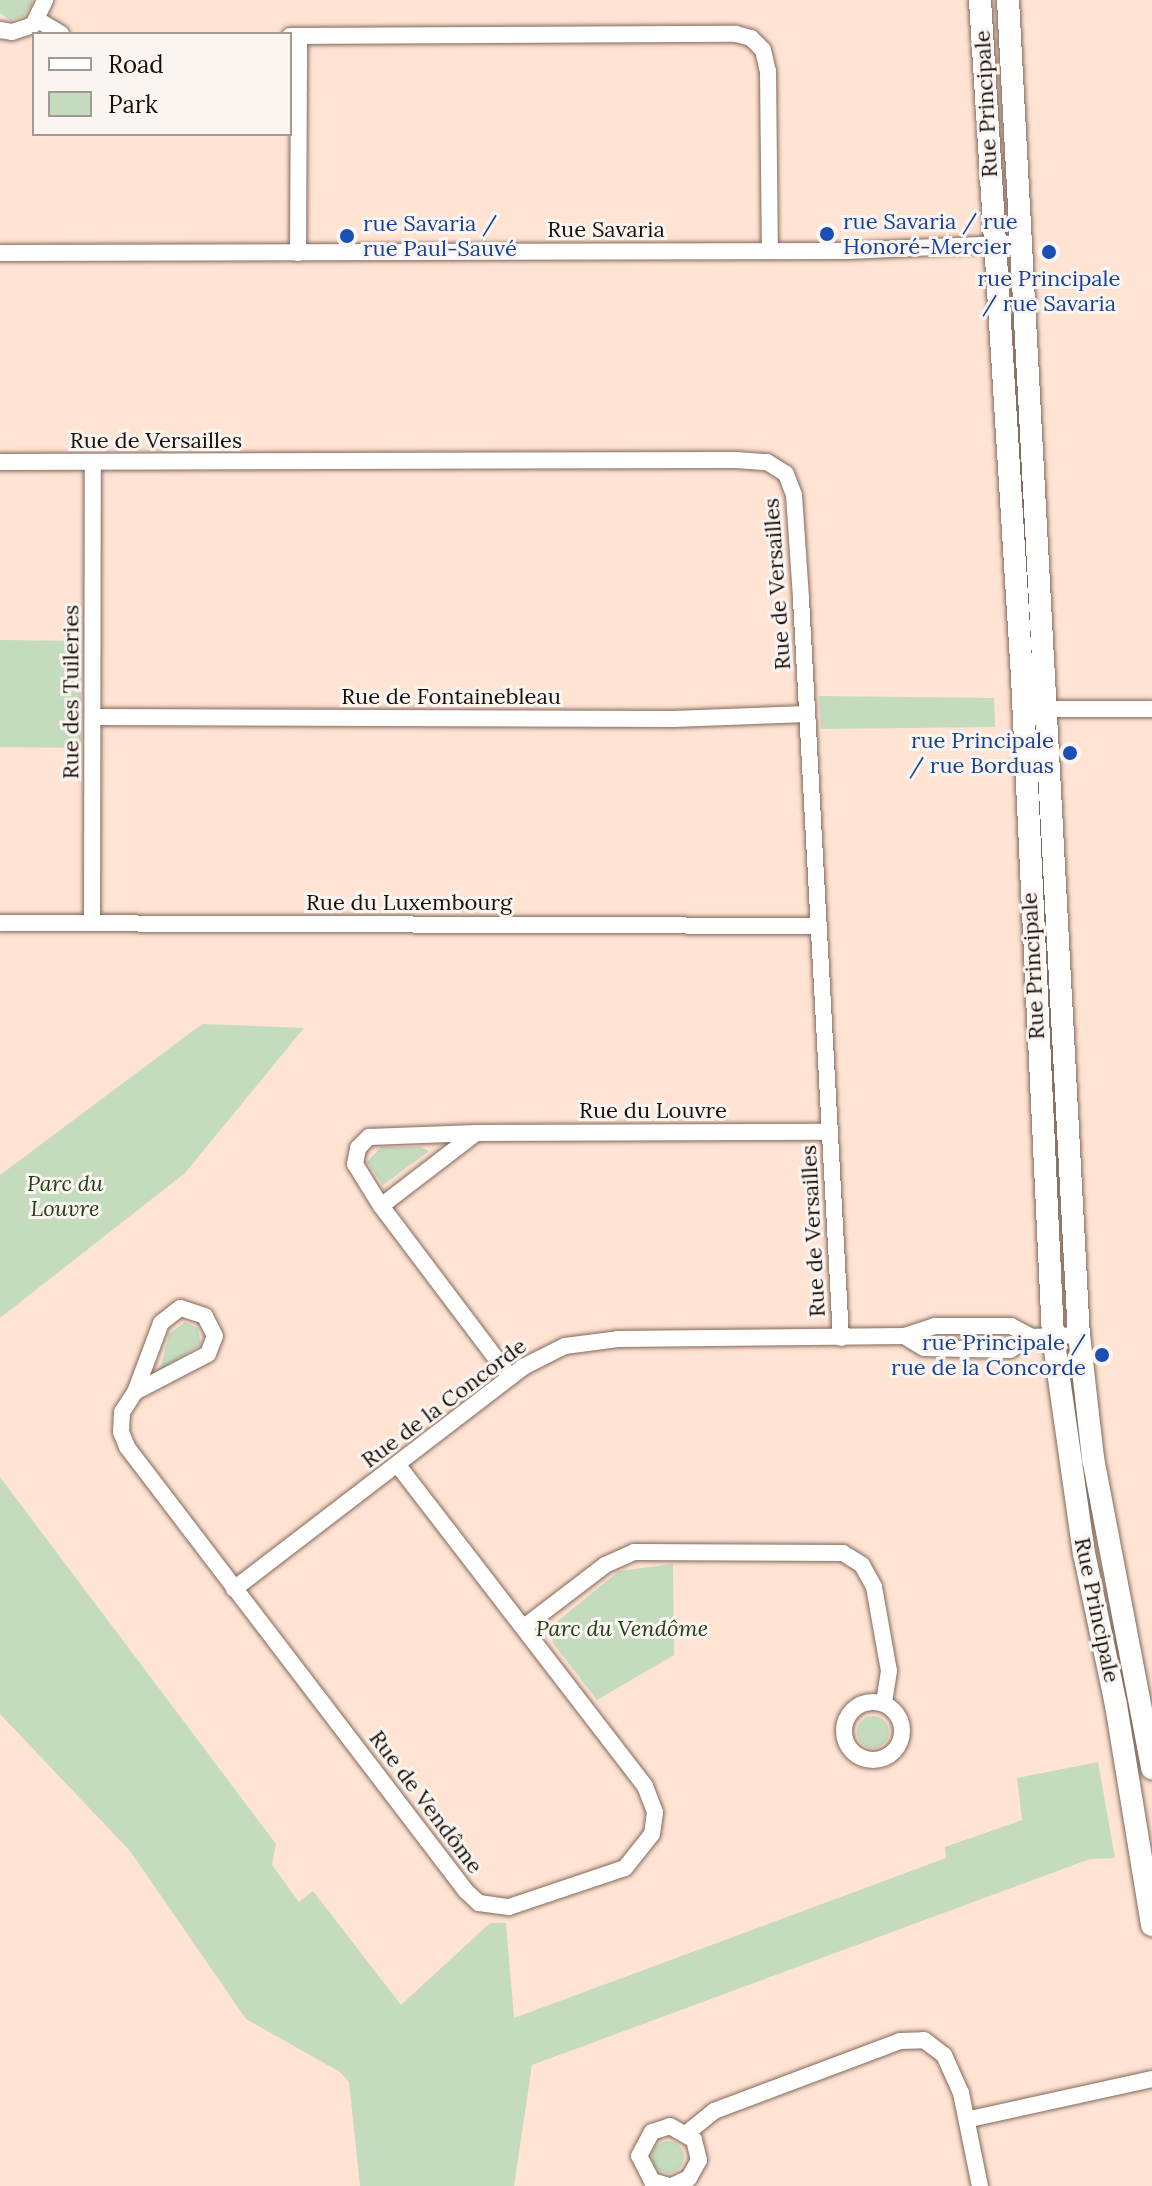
<!DOCTYPE html>
<html>
<head>
<meta charset="utf-8">
<style>
	body { margin:0 }
	#map { position:relative; width:1152px; height:2186px; overflow:hidden; background:#ffe3d3; font-family:Lora,serif }
	div>[style] { position:absolute }
	[style*='--x'] { left:calc(var(--x)*1px); top:calc(var(--y)*1px); width:calc(var(--w)*1px); rotate:calc(var(--a)*1deg) }
	.green>* { inset:0; background:#c5dbbd }
	.round { border-radius:50% }
	.roads { filter:drop-shadow(0 0 2px #81695a) drop-shadow(0 0 2px #81695a) }
	.minor>* { height:16px; margin:-8px; padding:0 8px; transform-origin:8px; border-radius:8px; background:#fff }
	.minor>.ring { margin:-8px; padding:0; box-sizing:content-box; background:none; border:16px solid #fff; border-radius:50% }
	.tertiary>* { height:22px; margin:-11px; padding:0 11px; transform-origin:11px; border-radius:11px; background:#fff }
	.dots>* { width:22px; height:22px; translate:-50% -50%; box-sizing:border-box; border:4px solid #fbf5f2; border-radius:50% }
	span { translate:-50% -50%; white-space:nowrap; text-align:center; line-height:1.15; -webkit-text-stroke:6px #fbf5f2; paint-order:stroke }
	.street-label { font-size:22px; color:#180f09 }
	.transit-label { font-size:22px; color:#164399 }
	.left { translate:0 -50%; text-align:left }
	.right { translate:-100% -50%; text-align:right }
	.park-label { font-size:22px; color:#234116; font-style:italic }
	.legend { position:absolute; left:32px; top:32px; width:260px; height:104px; box-sizing:border-box; background:#fbf5f2; border:2px solid #a09995; margin:0; padding:10px 14px; list-style:none; font-size:24px; color:#180f09 }
	.legend li { display:flex; align-items:center; gap:16px; height:40px }
	.legend b { width:40px; border:2px solid #a09995 }
</style>
</head>
<body>
<div id="map">
	<div class="green">
		<div style="clip-path:polygon(0 0,32px 0,32px 4px,24px 16px,10px 20px,0 13px)"></div>
		<div style="clip-path:polygon(0 640px,80px 641px,81px 748px,0 747px)"></div>
		<div style="clip-path:polygon(819px 696px,994px 698px,995px 727px,821px 729px)"></div>
		<div style="clip-path:polygon(202px 1024px,304px 1028px,185px 1173px,0 1318px,0 1175px)"></div>
		<div style="clip-path:polygon(381px 1147px,421px 1147px,429px 1151px,383px 1185px,367px 1162px)"></div>
		<div style="clip-path:polygon(185px 1322px,198px 1328px,201px 1344px,160px 1370px,169px 1334px)"></div>
		<div style="clip-path:polygon(0 1477px,276px 1844px,272px 1865px,299px 1902px,313px 1891px,401px 2005px,490px 1923px,506px 1923px,514px 2018px,946px 1858px,945px 1847px,1022px 1820px,1017px 1778px,1098px 1762px,1115px 1858px,1090px 1859px,532px 2065px,514px 2186px,360px 2186px,349px 2082px,340px 2072px,246px 2019px,130px 1851px,0 1714px)"></div>
		<div style="clip-path:polygon(673px 1564px,674px 1655px,597px 1700px,553px 1643px,553px 1625px,619px 1571px)"></div>
		<div class="round" style="left:857px;top:1716px;width:32px;height:32px"></div>
		<div class="round" style="left:652px;top:2141px;width:32px;height:32px"></div>
	</div>
	<div class="roads">
		<div class="minor">
			<div style="--x:38;--y:20;--w:27;--a:31"></div>
			<div style="--x:0;--y:30;--w:12;--a:9"></div>
			<div style="--x:12;--y:32;--w:22;--a:-18"></div>
			<div style="--x:33;--y:25;--w:28;--a:-64"></div>
			<div style="--x:290;--y:36;--w:446;--a:-0.3"></div>
			<div style="--x:736;--y:34;--w:16;--a:15"></div>
			<div style="--x:751;--y:38;--w:17;--a:45"></div>
			<div style="--x:763;--y:50;--w:22;--a:77"></div>
			<div style="--x:768;--y:71;--w:180;--a:89.4"></div>
			<div style="--x:0;--y:253;--w:847;--a:-0.14"></div>
			<div style="--x:847;--y:251;--w:173;--a:-2.6"></div>
			<div style="--x:298;--y:253;--w:217;--a:-89.7"></div>
			<div style="--x:0;--y:462;--w:736;--a:-0.16"></div>
			<div style="--x:736;--y:460;--w:31;--a:4"></div>
			<div style="--x:767;--y:462;--w:22;--a:32"></div>
			<div style="--x:786;--y:474;--w:22;--a:69"></div>
			<div style="--x:794;--y:495;--w:104;--a:86.1"></div>
			<div style="--x:801;--y:599;--w:740;--a:86.9"></div>
			<div style="--x:1038;--y:709;--w:114;--a:0"></div>
			<div style="--x:94;--y:717;--w:579;--a:0.2"></div>
			<div style="--x:673;--y:719;--w:134;--a:-2.1"></div>
			<div style="--x:92;--y:922;--w:459;--a:-89.9"></div>
			<div style="--x:0;--y:923;--w:819;--a:0.21"></div>
			<div style="--x:381;--y:1206;--w:49;--a:-121.8"></div>
			<div style="--x:355;--y:1164;--w:16;--a:-79"></div>
			<div style="--x:358;--y:1148;--w:16;--a:-45"></div>
			<div style="--x:369;--y:1137;--w:107;--a:-2.1"></div>
			<div style="--x:904;--y:1336;--w:23;--a:31"></div>
			<div style="--x:924;--y:1348;--w:86;--a:1.3"></div>
			<div style="--x:1010;--y:1350;--w:26;--a:-31"></div>
			<div style="--x:510;--y:1377;--w:214;--a:-127"></div>
			<div style="--x:381;--y:1206;--w:120;--a:-37.5"></div>
			<div style="--x:476;--y:1133;--w:354;--a:-0.2"></div>
			<div style="--x:135;--y:1392;--w:82;--a:-27.5"></div>
			<div style="--x:208;--y:1354;--w:19;--a:-69"></div>
			<div style="--x:215;--y:1336;--w:22;--a:-117"></div>
			<div style="--x:205;--y:1316;--w:26;--a:-162"></div>
			<div style="--x:180;--y:1308;--w:24;--a:142"></div>
			<div style="--x:161;--y:1323;--w:74;--a:110.6"></div>
			<div style="--x:135;--y:1392;--w:24;--a:123"></div>
			<div style="--x:122;--y:1412;--w:20;--a:93"></div>
			<div style="--x:121;--y:1432;--w:16;--a:68"></div>
			<div style="--x:127;--y:1447;--w:559;--a:52.64"></div>
			<div style="--x:466;--y:1891;--w:18;--a:43"></div>
			<div style="--x:479;--y:1903;--w:30;--a:8"></div>
			<div style="--x:509;--y:1907;--w:122;--a:-18.6"></div>
			<div style="--x:625;--y:1868;--w:43;--a:-51.5"></div>
			<div style="--x:652;--y:1834;--w:22;--a:-82"></div>
			<div style="--x:655;--y:1812;--w:28;--a:-111"></div>
			<div style="--x:645;--y:1786;--w:405;--a:-127.6"></div>
			<div style="--x:234;--y:1589;--w:364;--a:-37.5"></div>
			<div style="--x:523;--y:1367;--w:47;--a:-26.6"></div>
			<div style="--x:565;--y:1346;--w:53;--a:-7.5"></div>
			<div style="--x:618;--y:1339;--w:286;--a:-0.6"></div>
			<div style="--x:904;--y:1336;--w:33;--a:-18"></div>
			<div style="--x:935;--y:1326;--w:76;--a:0"></div>
			<div style="--x:1011;--y:1326;--w:24;--a:28"></div>
			<div style="--x:1032;--y:1337;--w:47;--a:-2.4"></div>
			<div style="--x:524;--y:1627;--w:102;--a:-37.4"></div>
			<div style="--x:605;--y:1565;--w:32;--a:-24"></div>
			<div style="--x:634;--y:1552;--w:209;--a:0.3"></div>
			<div style="--x:843;--y:1553;--w:22;--a:32"></div>
			<div style="--x:862;--y:1565;--w:25;--a:61"></div>
			<div style="--x:874;--y:1587;--w:85;--a:79.9"></div>
			<div style="--x:889;--y:1671;--w:33;--a:99"></div>
			<div class="ring" style="left:844px;top:1702px;width:42px;height:42px"></div>
			<div style="--x:970;--y:2119;--w:186;--a:-12.4"></div>
			<div style="--x:687;--y:2133;--w:35;--a:-39"></div>
			<div style="--x:714;--y:2111;--w:199;--a:-20.6"></div>
			<div style="--x:900;--y:2041;--w:24;--a:-2"></div>
			<div style="--x:924;--y:2040;--w:25;--a:37"></div>
			<div style="--x:944;--y:2055;--w:42;--a:65.9"></div>
			<div style="--x:961;--y:2093;--w:95;--a:78.5"></div>
			<div style="--x:669;--y:2186;--w:18;--a:-164"></div>
			<div style="--x:652;--y:2181;--w:28;--a:-117"></div>
			<div style="--x:639;--y:2156;--w:27;--a:-62"></div>
			<div style="--x:652;--y:2132;--w:19;--a:-18"></div>
			<div style="--x:670;--y:2126;--w:28;--a:30"></div>
			<div style="--x:694;--y:2140;--w:21;--a:76"></div>
			<div style="--x:699;--y:2160;--w:21;--a:119"></div>
			<div style="--x:689;--y:2178;--w:19;--a:155"></div>
		</div>
		<div class="tertiary">
			<div style="--x:980;--y:0;--w:678;--a:86.45"></div>
			<div style="--x:1022;--y:677;--w:660;--a:87.31"></div>
			<div style="--x:1053;--y:1336;--w:219;--a:81.9"></div>
			<div style="--x:1084;--y:1553;--w:155;--a:78.1"></div>
			<div style="--x:1116;--y:1705;--w:223;--a:80.7"></div>
			<div style="--x:1008;--y:0;--w:1337;--a:86.96"></div>
			<div style="--x:1079;--y:1335;--w:124;--a:83.5"></div>
			<div style="--x:1093;--y:1458;--w:316;--a:79.2"></div>
		</div>
	</div>
	<div class="dots">
		<div style="left:827px;top:234px;background:#1a4fb4"></div>
		<div style="left:347px;top:236px;background:#1a4fb4"></div>
		<div style="left:1049px;top:252px;background:#1a4fb4"></div>
		<div style="left:1070px;top:753px;background:#1a4fb4"></div>
		<div style="left:1102px;top:1355px;background:#1a4fb4"></div>
	</div>
	<div class="street-label">
		<span style="left:986px;top:104px;rotate:-93deg">Rue Principale</span>
		<span style="left:606px;top:230px">Rue Savaria</span>
		<span style="left:156px;top:441px">Rue de Versailles</span>
		<span style="left:777px;top:584px;rotate:-94deg">Rue de Versailles</span>
		<span style="left:71px;top:692px;rotate:-90deg">Rue des Tuileries</span>
		<span style="left:451px;top:697px">Rue de Fontainebleau</span>
		<span style="left:409px;top:903px">Rue du Luxembourg</span>
		<span style="left:1033px;top:966px;rotate:-93deg">Rue Principale</span>
		<span style="left:653px;top:1111px">Rue du Louvre</span>
		<span style="left:813px;top:1231px;rotate:-93deg">Rue de Versailles</span>
		<span style="left:444px;top:1403px;rotate:-37deg">Rue de la Concorde</span>
		<span style="left:1097px;top:1610px;rotate:78deg">Rue Principale</span>
		<span style="left:426px;top:1802px;rotate:53deg">Rue de Vendôme</span>
	</div>
	<div class="transit-label">
		<span class="left" style="left:843px;top:234px">rue Savaria / rue<br>Honoré-Mercier</span>
		<span class="left" style="left:363px;top:236px">rue Savaria /<br>rue Paul-Sauvé</span>
		<span style="left:1049px;top:291px">rue Principale<br>/ rue Savaria</span>
		<span class="right" style="left:1054px;top:753px">rue Principale<br>/ rue Borduas</span>
		<span class="right" style="left:1086px;top:1355px">rue Principale /<br>rue de la Concorde</span>
	</div>
	<div class="park-label">
		<span style="left:65px;top:1196px">Parc du<br>Louvre</span>
		<span style="left:622px;top:1629px">Parc du Vendôme</span>
	</div>
	<ul class="legend">
	<li><b style="height:10px;background:#fff"></b>Road</li>
	<li><b style="height:22px;background:#c5dbbd"></b>Park</li>
	</ul>
</div>
</body>
</html>
